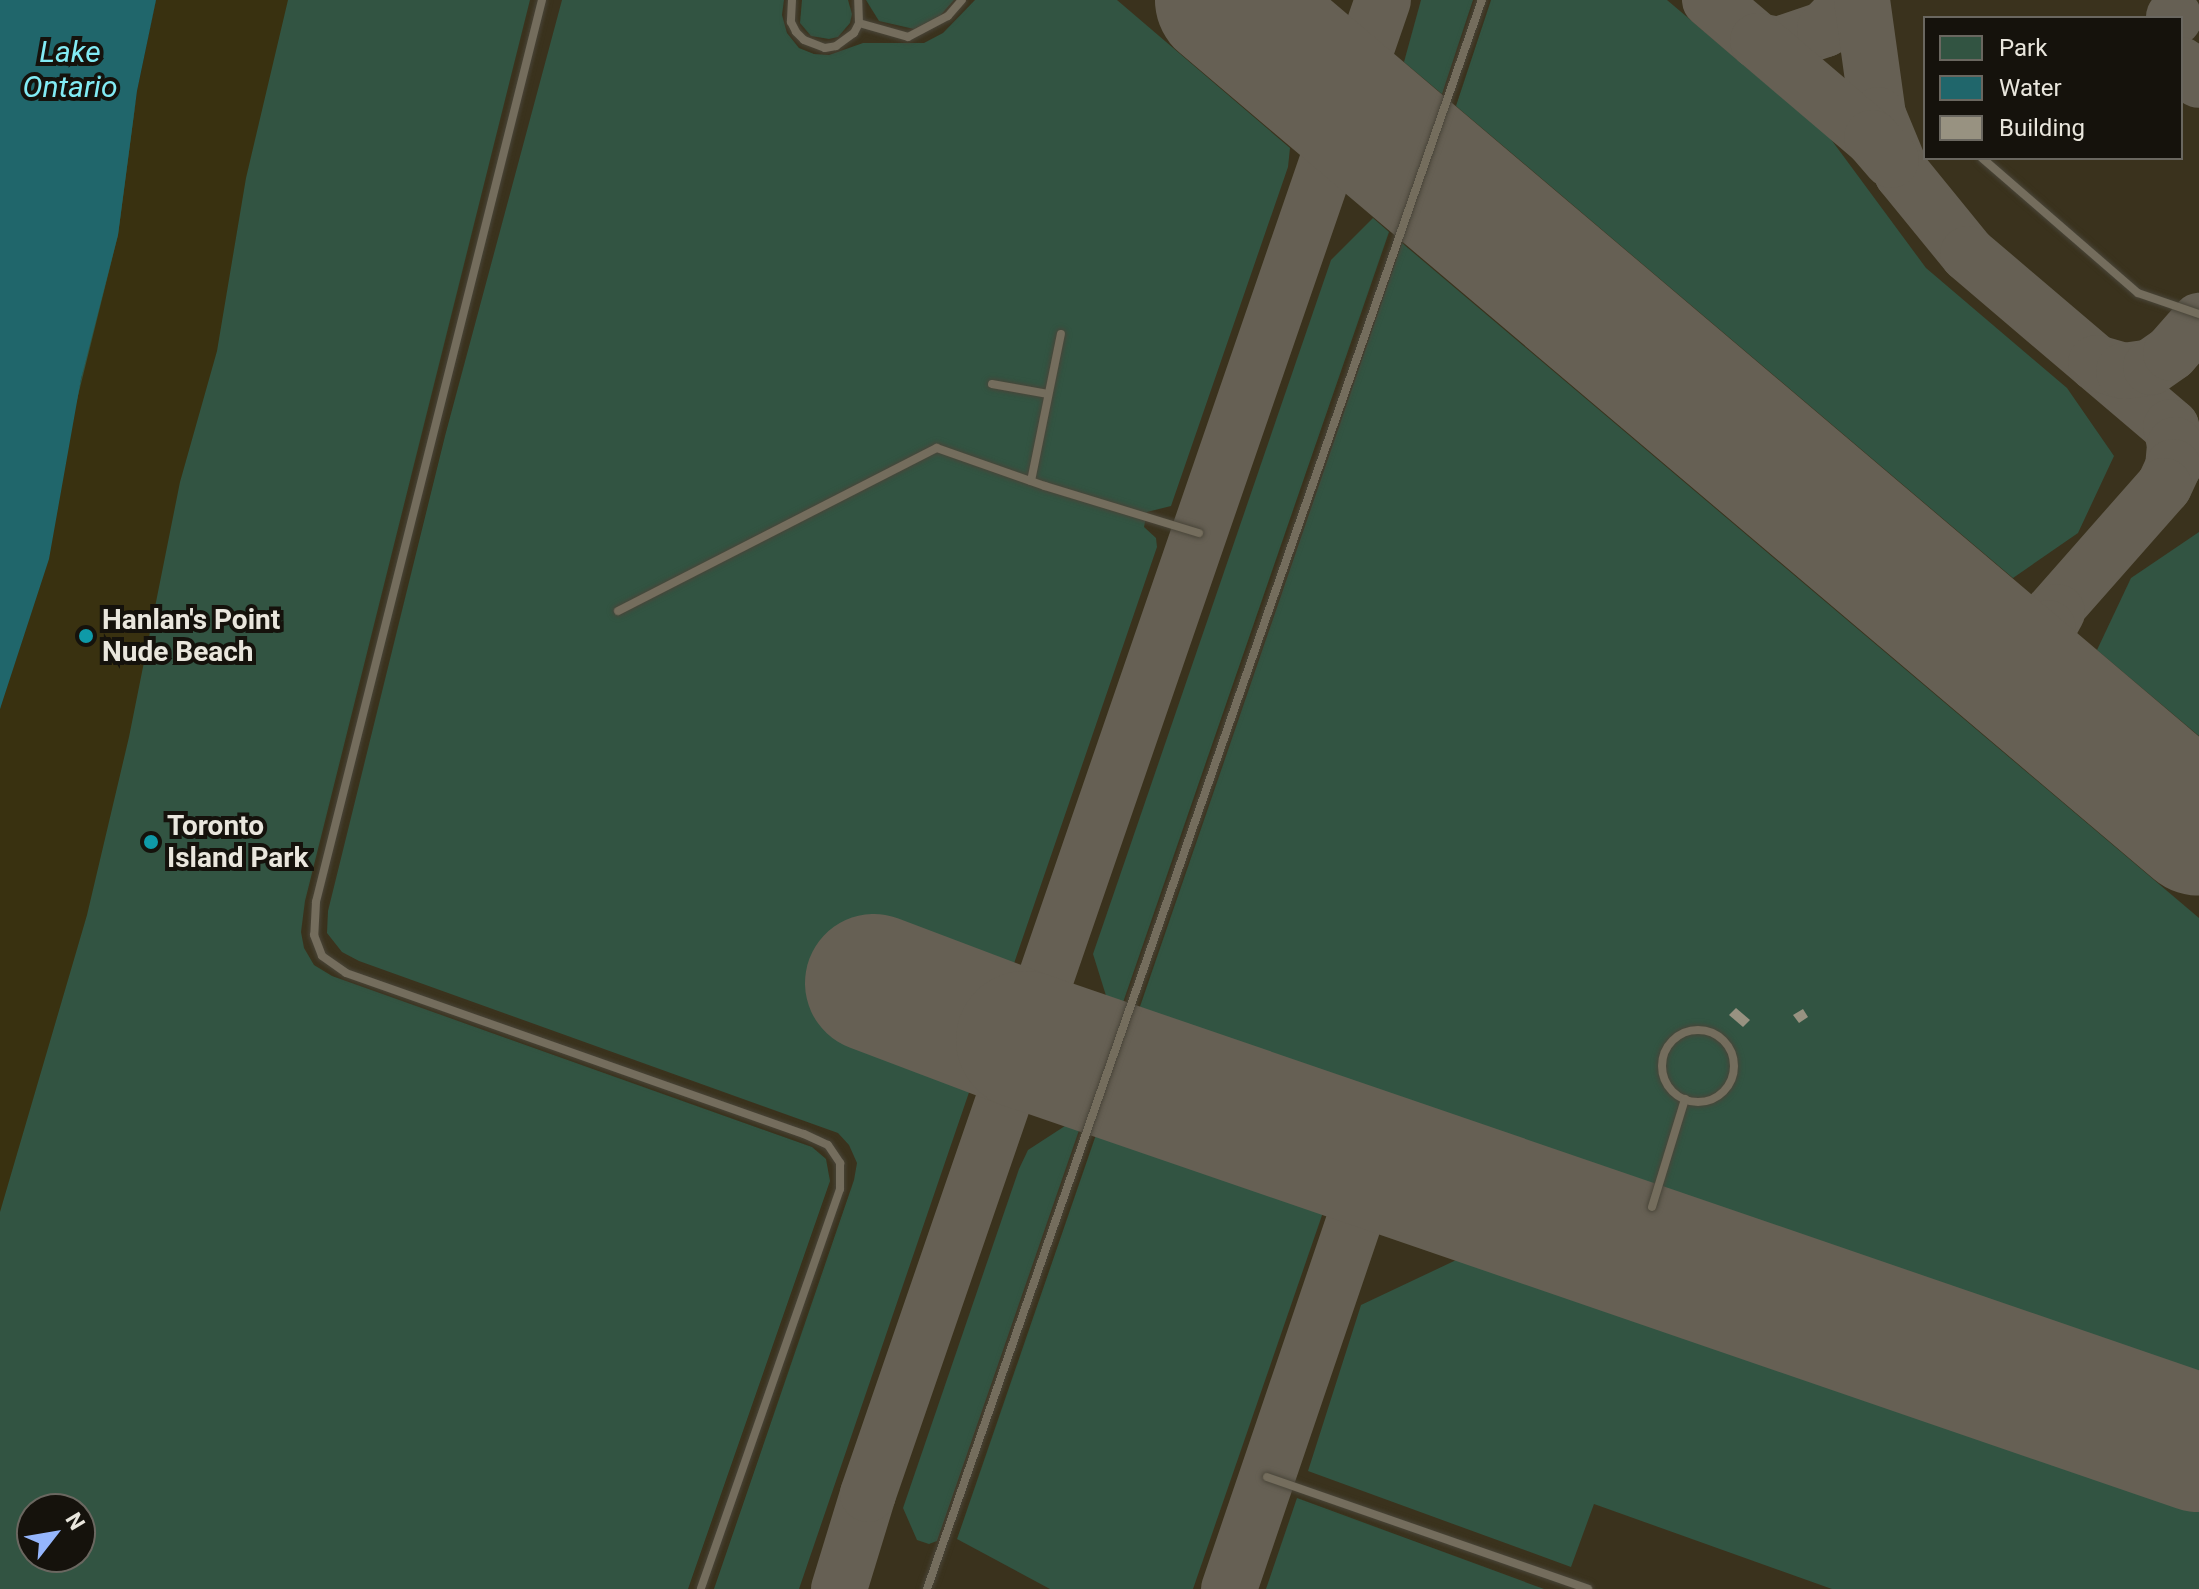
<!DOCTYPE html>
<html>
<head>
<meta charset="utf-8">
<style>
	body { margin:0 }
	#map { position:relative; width:2199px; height:1589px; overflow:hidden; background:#2f291b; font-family:Roboto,sans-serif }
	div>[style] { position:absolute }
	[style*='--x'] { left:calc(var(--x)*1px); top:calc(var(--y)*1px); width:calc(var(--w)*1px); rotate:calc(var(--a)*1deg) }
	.built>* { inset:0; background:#3a321d }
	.green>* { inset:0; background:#325442 }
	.sand>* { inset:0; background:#393110 }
	.water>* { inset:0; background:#20666b }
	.taxiway>* { height:56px; margin:-28px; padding:0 28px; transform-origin:28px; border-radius:28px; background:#666054 }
	.runway>* { height:138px; margin:-69px; padding:0 69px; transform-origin:69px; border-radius:69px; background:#666054 }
	.building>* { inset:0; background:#989281 }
	.roads { filter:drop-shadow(0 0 2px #494539) drop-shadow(0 0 2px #494539) }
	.service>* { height:8px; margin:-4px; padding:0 4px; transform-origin:4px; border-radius:4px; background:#746d5d }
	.service>.ring { margin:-4px; padding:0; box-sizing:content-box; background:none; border:8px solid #746d5d; border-radius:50% }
	.dots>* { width:22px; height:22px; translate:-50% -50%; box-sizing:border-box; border:4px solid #15120c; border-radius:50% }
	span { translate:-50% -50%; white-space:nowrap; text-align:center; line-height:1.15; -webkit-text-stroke:8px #15120c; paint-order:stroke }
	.poi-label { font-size:28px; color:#e9e6dd; font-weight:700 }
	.left { translate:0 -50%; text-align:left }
	.water-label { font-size:30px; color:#82ebf4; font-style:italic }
	.legend { position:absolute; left:1923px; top:16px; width:260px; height:144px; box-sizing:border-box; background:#15120c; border:2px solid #6a6760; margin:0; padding:10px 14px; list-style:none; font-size:24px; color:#e9e6dd }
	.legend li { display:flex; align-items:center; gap:16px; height:40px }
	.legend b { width:40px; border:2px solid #6a6760 }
	.north { position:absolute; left:16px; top:1493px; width:80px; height:80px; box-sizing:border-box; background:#15120c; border:2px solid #6a6760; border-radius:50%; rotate:59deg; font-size:22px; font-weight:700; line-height:32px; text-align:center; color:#e9e6dd }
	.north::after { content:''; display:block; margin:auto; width:28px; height:36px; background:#95b6fd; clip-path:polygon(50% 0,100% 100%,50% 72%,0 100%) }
</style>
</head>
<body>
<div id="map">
	<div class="built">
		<div style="clip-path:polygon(evenodd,512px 0,2199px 0,2199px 1589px,669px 1589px,268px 975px,512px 0,1925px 18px,2181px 18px,2181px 158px,1925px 158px,1925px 18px)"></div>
	</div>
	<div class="green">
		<div style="clip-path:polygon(evenodd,156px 0,530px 0,305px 901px,301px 932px,304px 948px,314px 965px,332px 976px,812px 1147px,826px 1159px,830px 1181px,688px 1589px,0 1589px,0 709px,81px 379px,156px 0,32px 1509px,80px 1509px,80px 1557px,32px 1557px,32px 1509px)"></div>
		<div style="clip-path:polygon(562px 0,784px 0,782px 15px,787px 33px,799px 48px,814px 54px,829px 55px,863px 43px,924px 43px,943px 33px,975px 0,1117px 0,1290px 148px,1288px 167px,1171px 506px,1147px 512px,1144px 527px,1156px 538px,1157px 547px,1009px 978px,1005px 981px,884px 939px,853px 1027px,977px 1069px,799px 1589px,714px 1589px,854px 1180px,857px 1163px,849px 1145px,838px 1133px,359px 961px,342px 952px,327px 933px,328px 911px,445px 436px)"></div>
		<div style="clip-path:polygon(802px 0,848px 0,852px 14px,850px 23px,838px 37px,829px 39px,811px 36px,800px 23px)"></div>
		<div style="clip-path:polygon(866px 0,954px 0,939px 17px,914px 29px,879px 21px)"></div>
		<div style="clip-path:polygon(1421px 0,1473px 0,1442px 94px,1404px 62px)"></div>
		<div style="clip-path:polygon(1491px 0,1667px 0,1830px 138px,1926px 268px,2067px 388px,2114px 456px,2078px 533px,2013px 578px,1456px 106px)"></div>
		<div style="clip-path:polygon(1373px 218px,1389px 232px,1117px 1020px,1114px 1021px,1093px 954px,1331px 260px)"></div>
		<div style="clip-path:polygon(1402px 243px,2199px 918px,2199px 1393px,1144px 1033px,1135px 1021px)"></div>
		<div style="clip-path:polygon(2199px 532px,2199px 736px,2097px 650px,2131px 578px)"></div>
		<div style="clip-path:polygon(1085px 1113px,937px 1541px,929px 1544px,917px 1540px,903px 1508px,1019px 1169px,1028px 1150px)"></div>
		<div style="clip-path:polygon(1110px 1118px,1329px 1195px,1193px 1589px,1050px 1589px,957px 1539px,1099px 1126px)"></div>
		<div style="clip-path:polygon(1488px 1245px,2199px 1490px,2199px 1589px,1832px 1589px,1594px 1504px,1571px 1567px,1308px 1471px,1361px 1305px)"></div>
		<div style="clip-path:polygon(1297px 1498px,1544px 1589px,1266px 1589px)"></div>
	</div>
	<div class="sand">
		<div style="clip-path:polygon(156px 0,288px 0,246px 178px,217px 351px,180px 482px,129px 737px,87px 915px,0 1212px,0 709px,118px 235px,137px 91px)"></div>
	</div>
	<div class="water">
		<div style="clip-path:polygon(0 0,156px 0,137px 91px,118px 235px,81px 379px,49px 559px,0 709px)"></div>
	</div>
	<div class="taxiway">
		<div style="--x:1710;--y:0;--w:63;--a:40.5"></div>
		<div style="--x:1758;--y:41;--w:20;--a:11"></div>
		<div style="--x:1778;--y:45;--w:50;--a:-18.8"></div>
		<div style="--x:1825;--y:29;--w:40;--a:-46"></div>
		<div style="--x:1862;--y:0;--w:116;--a:82.1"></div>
		<div style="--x:1878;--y:115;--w:63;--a:67.5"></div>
		<div style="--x:1902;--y:173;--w:104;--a:50.8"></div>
		<div style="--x:1968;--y:254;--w:267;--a:40.4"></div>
		<div style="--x:2171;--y:427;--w:18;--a:77"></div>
		<div style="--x:2175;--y:445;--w:22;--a:95"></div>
		<div style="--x:2173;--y:467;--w:21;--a:115"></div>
		<div style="--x:2164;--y:486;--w:181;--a:131.4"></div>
		<div style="--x:2044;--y:622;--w:35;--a:162"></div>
		<div style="--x:2011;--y:633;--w:15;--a:180"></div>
		<div style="--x:1996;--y:633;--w:42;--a:-163.3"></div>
		<div style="--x:2174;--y:18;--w:1;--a:-90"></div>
		<div style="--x:1758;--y:41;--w:150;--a:40.4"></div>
		<div style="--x:1872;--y:138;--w:29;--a:49"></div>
		<div style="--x:2181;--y:65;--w:23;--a:40"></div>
		<div style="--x:2096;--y:363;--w:29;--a:16"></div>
		<div style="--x:2124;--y:371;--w:27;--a:-8"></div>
		<div style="--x:2151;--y:367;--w:24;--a:-35"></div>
		<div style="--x:2171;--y:353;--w:43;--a:-48.8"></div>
		<div style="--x:2057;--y:612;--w:18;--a:119"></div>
		<div style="--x:2048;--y:628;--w:29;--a:100"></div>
		<div style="--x:2043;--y:657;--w:29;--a:74"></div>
		<div style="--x:2051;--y:685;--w:41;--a:59"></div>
		<div style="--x:839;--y:1589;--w:99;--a:-73"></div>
		<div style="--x:868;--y:1494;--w:1580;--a:-70.98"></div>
		<div style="--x:1229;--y:1589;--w:455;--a:-71.2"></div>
	</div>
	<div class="runway">
		<div style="--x:1224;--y:0;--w:1278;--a:40.3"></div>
		<div style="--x:874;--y:983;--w:161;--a:20.7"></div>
		<div style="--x:1025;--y:1040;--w:1241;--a:18.95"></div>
	</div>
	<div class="building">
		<div style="clip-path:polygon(1736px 1008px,1750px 1020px,1743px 1027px,1729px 1015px)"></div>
		<div style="clip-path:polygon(1803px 1009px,1808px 1017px,1799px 1023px,1793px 1015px)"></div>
	</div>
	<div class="roads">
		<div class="service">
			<div style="--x:542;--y:0;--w:930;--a:104.07"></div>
			<div style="--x:316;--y:902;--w:33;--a:93"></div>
			<div style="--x:314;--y:935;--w:22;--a:69"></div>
			<div style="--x:322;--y:956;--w:29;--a:35"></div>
			<div style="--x:346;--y:973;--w:485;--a:19.4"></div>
			<div style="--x:804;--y:1134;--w:26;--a:25"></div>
			<div style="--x:828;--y:1145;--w:22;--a:56"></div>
			<div style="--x:840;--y:1163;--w:26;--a:90"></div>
			<div style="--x:840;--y:1189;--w:423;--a:109.2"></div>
			<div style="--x:792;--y:0;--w:22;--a:93"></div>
			<div style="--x:791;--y:22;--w:11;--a:63"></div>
			<div style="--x:796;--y:32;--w:11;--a:45"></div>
			<div style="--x:804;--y:40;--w:22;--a:21"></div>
			<div style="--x:825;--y:48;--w:11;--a:-10"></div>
			<div style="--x:836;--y:46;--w:22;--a:-36"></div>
			<div style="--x:854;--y:33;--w:11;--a:-63"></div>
			<div style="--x:859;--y:23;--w:23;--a:-92"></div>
			<div style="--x:859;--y:23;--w:51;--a:15.9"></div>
			<div style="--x:908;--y:37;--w:45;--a:-27.7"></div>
			<div style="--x:948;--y:16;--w:21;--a:-49"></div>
			<div style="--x:1982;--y:158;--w:206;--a:40.9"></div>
			<div style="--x:2138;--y:293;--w:65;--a:19"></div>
			<div style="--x:992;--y:384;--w:57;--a:10.1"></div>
			<div style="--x:1031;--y:481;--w:150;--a:-78.5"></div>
			<div style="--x:618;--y:611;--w:358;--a:-27.1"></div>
			<div style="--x:937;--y:448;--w:114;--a:19.4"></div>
			<div style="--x:1045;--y:486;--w:161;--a:17"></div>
			<div class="ring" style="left:1662px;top:1030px;width:64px;height:64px"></div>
			<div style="--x:1652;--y:1207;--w:113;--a:-73"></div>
			<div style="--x:1267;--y:1477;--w:340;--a:19.2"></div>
			<div style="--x:927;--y:1589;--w:1683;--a:-70.75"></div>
		</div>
	</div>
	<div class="dots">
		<div style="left:86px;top:636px;background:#0f9aa8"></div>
		<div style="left:151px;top:842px;background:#0f9aa8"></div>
	</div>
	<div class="poi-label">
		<span class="left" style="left:102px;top:636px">Hanlan's Point<br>Nude Beach</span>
		<span class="left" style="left:167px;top:842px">Toronto<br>Island Park</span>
	</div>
	<div class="water-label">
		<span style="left:70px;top:69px">Lake<br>Ontario</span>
	</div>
	<ul class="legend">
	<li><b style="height:22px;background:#325442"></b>Park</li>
	<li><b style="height:22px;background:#20666b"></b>Water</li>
	<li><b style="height:22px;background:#989281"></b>Building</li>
	</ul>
	<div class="north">N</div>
</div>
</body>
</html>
